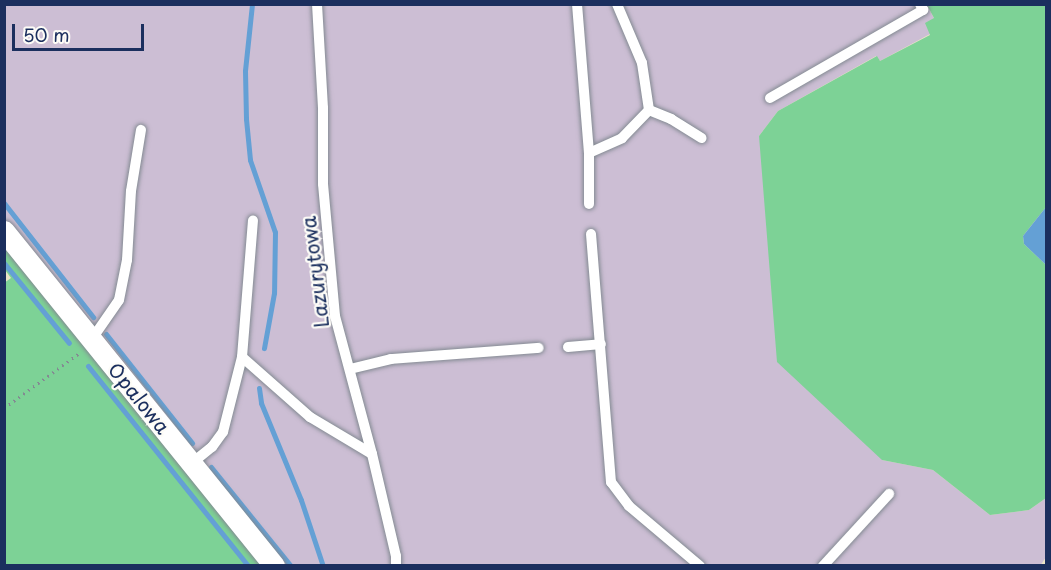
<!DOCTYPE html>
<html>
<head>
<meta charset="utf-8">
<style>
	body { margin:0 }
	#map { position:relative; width:1051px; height:570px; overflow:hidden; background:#ebe5c7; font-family:"Playpen Sans",sans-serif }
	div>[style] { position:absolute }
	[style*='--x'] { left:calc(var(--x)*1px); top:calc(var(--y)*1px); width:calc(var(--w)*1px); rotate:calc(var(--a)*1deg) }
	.industrial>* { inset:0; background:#ccbed4 }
	.green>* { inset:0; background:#7dd296 }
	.water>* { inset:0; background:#64a0d5 }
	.stream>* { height:5px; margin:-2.5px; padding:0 2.5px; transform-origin:2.5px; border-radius:2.5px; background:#64a0d5 }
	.path>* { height:3px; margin-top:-1.5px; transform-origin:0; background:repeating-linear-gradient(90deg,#838a92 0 1.5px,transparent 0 6px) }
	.roads { filter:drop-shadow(0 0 2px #838a92) drop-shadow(0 0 2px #838a92) }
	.service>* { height:10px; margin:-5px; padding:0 5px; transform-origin:5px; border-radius:5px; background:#fff }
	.minor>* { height:21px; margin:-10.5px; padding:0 10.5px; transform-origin:10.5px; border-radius:10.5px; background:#fff }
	span { translate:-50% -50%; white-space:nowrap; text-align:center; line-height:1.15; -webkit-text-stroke:4.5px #fdfcf7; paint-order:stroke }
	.street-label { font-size:20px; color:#1b2f5e }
	.frame { position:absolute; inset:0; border:6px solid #1b2f5e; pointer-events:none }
	.scale { position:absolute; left:12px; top:24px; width:132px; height:27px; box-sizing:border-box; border:3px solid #1b2f5e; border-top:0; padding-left:8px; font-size:18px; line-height:21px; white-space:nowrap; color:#1b2f5e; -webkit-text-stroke:4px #fdfcf7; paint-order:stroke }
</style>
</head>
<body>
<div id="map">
	<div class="industrial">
		<div style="clip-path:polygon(4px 5px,927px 5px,934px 18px,930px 34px,880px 61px,876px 56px,778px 111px,759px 136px,882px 460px,933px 470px,990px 515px,1029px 510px,1046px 498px,1046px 557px,1040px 566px,274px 565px,5px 231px)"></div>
	</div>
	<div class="green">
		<div style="clip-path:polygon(927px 5px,1046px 5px,1046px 207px,1023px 236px,1024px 244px,1046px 265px,1046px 498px,1029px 510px,990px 515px,933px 470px,882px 460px,777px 362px,759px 136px,778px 111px,877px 56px,880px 61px,930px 35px,925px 23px,934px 18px)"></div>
		<div style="clip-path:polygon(4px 231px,274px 565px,5px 565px,4px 283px,11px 278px,5px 270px)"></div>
	</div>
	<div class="water">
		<div style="clip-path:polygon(1046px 207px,1046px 265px,1024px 244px,1023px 236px)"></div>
	</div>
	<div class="stream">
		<div style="--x:252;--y:4;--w:67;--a:96"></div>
		<div style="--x:245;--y:71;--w:48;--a:88.8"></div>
		<div style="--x:246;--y:119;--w:41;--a:84.4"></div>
		<div style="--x:250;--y:160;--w:76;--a:70.9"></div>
		<div style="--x:275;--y:232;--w:61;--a:90.9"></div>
		<div style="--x:274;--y:293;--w:56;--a:100.3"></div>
		<div style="--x:4;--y:203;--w:145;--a:52"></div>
		<div style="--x:4;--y:263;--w:103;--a:50.9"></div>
		<div style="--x:106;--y:334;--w:139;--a:51.7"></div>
		<div style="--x:88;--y:366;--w:256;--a:51.3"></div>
		<div style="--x:259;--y:388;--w:15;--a:82"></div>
		<div style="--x:261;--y:403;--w:105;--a:67.6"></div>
		<div style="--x:301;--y:500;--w:70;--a:71.6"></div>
		<div style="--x:211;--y:467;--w:127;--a:51.1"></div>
	</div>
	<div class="path">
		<div style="--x:4;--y:408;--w:92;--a:-36.1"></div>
	</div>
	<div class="roads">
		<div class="service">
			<div style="--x:317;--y:4;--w:104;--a:86.7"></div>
			<div style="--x:323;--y:108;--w:76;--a:90"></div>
			<div style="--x:323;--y:184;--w:133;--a:84.8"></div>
			<div style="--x:335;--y:316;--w:143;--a:75"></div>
			<div style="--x:372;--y:454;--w:105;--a:76.8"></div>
			<div style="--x:396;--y:556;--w:10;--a:90"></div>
			<div style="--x:577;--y:4;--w:149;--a:85.4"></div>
			<div style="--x:589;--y:153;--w:51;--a:90"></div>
			<div style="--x:770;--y:98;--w:177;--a:-29.9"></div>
			<div style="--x:923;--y:10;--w:7;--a:-117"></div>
			<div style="--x:649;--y:110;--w:24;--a:22"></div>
			<div style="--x:671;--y:119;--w:36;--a:32"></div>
			<div style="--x:589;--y:153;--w:36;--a:-24"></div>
			<div style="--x:622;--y:138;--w:39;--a:-46"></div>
			<div style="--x:649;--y:110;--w:48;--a:-98.5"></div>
			<div style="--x:642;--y:63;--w:64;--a:-113"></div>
			<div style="--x:591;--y:234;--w:249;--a:85.4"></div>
			<div style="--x:611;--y:482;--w:30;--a:53"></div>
			<div style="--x:629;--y:506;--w:93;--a:40.2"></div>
			<div style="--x:92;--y:339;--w:47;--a:-55.3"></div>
			<div style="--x:119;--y:300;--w:41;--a:-78.7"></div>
			<div style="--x:127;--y:260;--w:69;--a:-86.7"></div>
			<div style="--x:131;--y:191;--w:62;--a:-80.7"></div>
			<div style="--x:568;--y:347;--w:33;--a:-5"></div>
			<div style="--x:242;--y:357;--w:91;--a:41.4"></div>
			<div style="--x:310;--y:417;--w:72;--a:30.8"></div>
			<div style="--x:350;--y:369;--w:42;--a:-13.7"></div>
			<div style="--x:391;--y:359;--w:148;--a:-4.3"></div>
			<div style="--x:192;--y:463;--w:26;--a:-39"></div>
			<div style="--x:212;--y:447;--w:19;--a:-54"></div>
			<div style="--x:223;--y:432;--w:77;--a:-75.8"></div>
			<div style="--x:242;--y:357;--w:137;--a:-85.4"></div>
			<div style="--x:823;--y:566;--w:98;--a:-47.5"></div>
		</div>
		<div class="minor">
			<div style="--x:4;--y:231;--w:430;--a:51.1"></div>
		</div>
	</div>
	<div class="street-label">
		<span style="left:315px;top:272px;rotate:-97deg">Lazurytowa</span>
		<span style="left:139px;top:398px;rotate:51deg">Opalowa</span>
	</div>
	<div class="frame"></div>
	<div class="scale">50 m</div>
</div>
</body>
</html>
